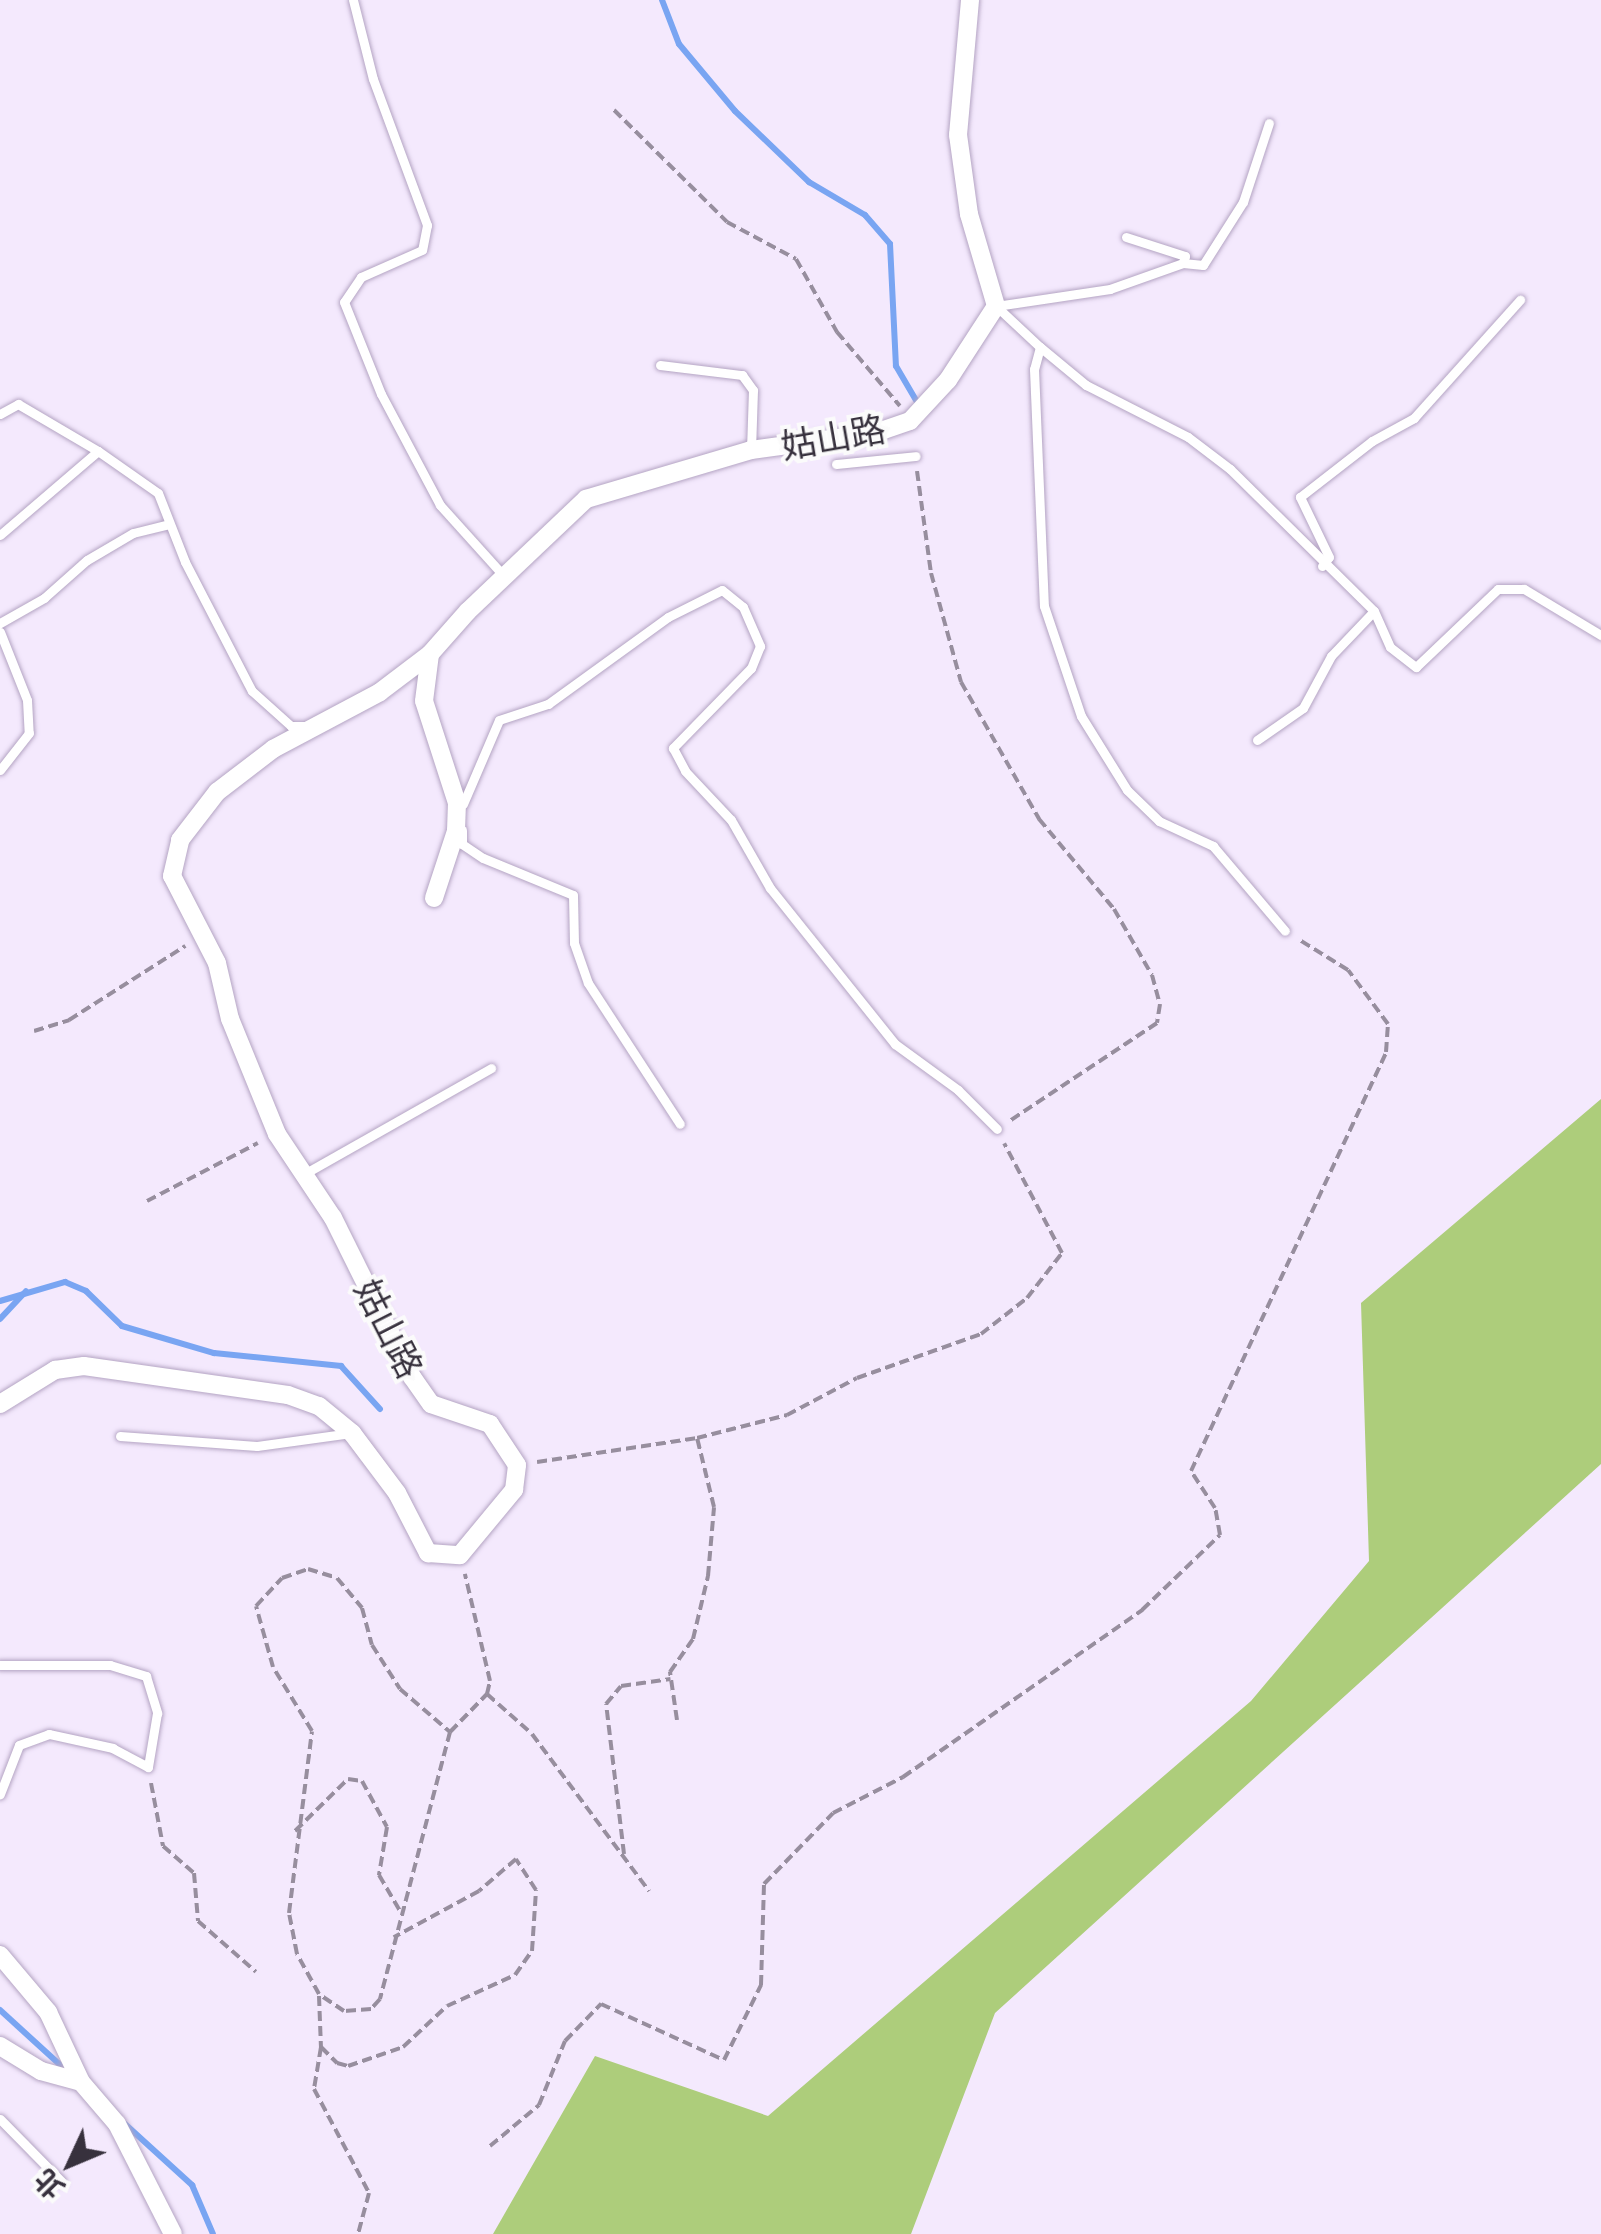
<!DOCTYPE html>
<html>
<head>
<meta charset="utf-8">
<style>
	body { margin:0 }
	#map { position:relative; width:1601px; height:2234px; overflow:hidden; background:#f4e9fd; font-family:Lato,"Noto Sans TC",sans-serif }
	div>[style] { position:absolute }
	[style*='--x'] { left:calc(var(--x)*1px); top:calc(var(--y)*1px); width:calc(var(--w)*1px); rotate:calc(var(--a)*1deg) }
	.green>* { inset:0; background:#adcd7b }
	.stream>* { height:6px; margin:-3px; padding:0 3px; transform-origin:3px; border-radius:3px; background:#79a5f2 }
	.path>* { height:4px; margin-top:-2px; transform-origin:0; background:repeating-linear-gradient(90deg,#978e9e 0 10px,transparent 0 15px) }
	.roads { filter:drop-shadow(0 0 2px #b4a4c3) drop-shadow(0 0 2px #b4a4c3) }
	.lane>* { height:9px; margin:-4.5px; padding:0 4.5px; transform-origin:4.5px; border-radius:4.5px; background:#fff }
	.street>* { height:18px; margin:-9px; padding:0 9px; transform-origin:9px; border-radius:9px; background:#fff }
	span { translate:-50% -50%; white-space:nowrap; text-align:center; line-height:1.15; -webkit-text-stroke:8px #fbfbfb; paint-order:stroke }
	.street-label { font-size:35px; color:#37313d }
	.north { position:absolute; left:20px; top:2114px; width:100px; height:100px; -webkit-text-stroke:8px #fbfbfb; paint-order:stroke; rotate:226deg; font-size:28px; font-weight:700; line-height:40px; text-align:center; color:#37313d }
	.north::after { content:''; display:block; margin:auto; width:35px; height:45px; background:#37313d; clip-path:polygon(50% 0,100% 100%,50% 72%,0 100%) }
</style>
</head>
<body>
<div id="map">
	<div class="green">
		<div style="clip-path:polygon(1601px 1099px,1601px 1464px,995px 2013px,911px 2234px,493px 2234px,595px 2056px,768px 2116px,1251px 1701px,1369px 1561px,1361px 1303px)"></div>
	</div>
	<div class="stream">
		<div style="--x:662;--y:0;--w:47;--a:68.9"></div>
		<div style="--x:679;--y:44;--w:87;--a:50.1"></div>
		<div style="--x:735;--y:111;--w:103;--a:43.8"></div>
		<div style="--x:809;--y:182;--w:65;--a:30.5"></div>
		<div style="--x:865;--y:215;--w:38;--a:49"></div>
		<div style="--x:890;--y:244;--w:122;--a:87.2"></div>
		<div style="--x:896;--y:366;--w:42;--a:59.7"></div>
		<div style="--x:0;--y:1301;--w:68;--a:-16.3"></div>
		<div style="--x:65;--y:1282;--w:23;--a:23"></div>
		<div style="--x:86;--y:1291;--w:50;--a:44.2"></div>
		<div style="--x:122;--y:1326;--w:96;--a:16.4"></div>
		<div style="--x:214;--y:1353;--w:128;--a:5.8"></div>
		<div style="--x:341;--y:1366;--w:58;--a:47.8"></div>
		<div style="--x:0;--y:1319;--w:38;--a:-47"></div>
		<div style="--x:0;--y:2010;--w:92;--a:42.4"></div>
		<div style="--x:125;--y:2124;--w:91;--a:42.3"></div>
		<div style="--x:192;--y:2185;--w:53;--a:66.8"></div>
	</div>
	<div class="path">
		<div style="--x:614;--y:110;--w:159;--a:44.7"></div>
		<div style="--x:727;--y:222;--w:78;--a:28.2"></div>
		<div style="--x:796;--y:259;--w:84;--a:60.7"></div>
		<div style="--x:837;--y:332;--w:97;--a:49.6"></div>
		<div style="--x:917;--y:471;--w:103;--a:82.2"></div>
		<div style="--x:931;--y:573;--w:113;--a:74.6"></div>
		<div style="--x:961;--y:682;--w:158;--a:60.3"></div>
		<div style="--x:1039;--y:819;--w:117;--a:50.2"></div>
		<div style="--x:1114;--y:909;--w:76;--a:60.1"></div>
		<div style="--x:1152;--y:975;--w:30;--a:75"></div>
		<div style="--x:1160;--y:1004;--w:19;--a:99"></div>
		<div style="--x:1157;--y:1023;--w:179;--a:146.4"></div>
		<div style="--x:34;--y:1031;--w:37;--a:-17"></div>
		<div style="--x:69;--y:1020;--w:138;--a:-32.5"></div>
		<div style="--x:147;--y:1201;--w:125;--a:-27.6"></div>
		<div style="--x:537;--y:1462;--w:162;--a:-8.5"></div>
		<div style="--x:697;--y:1438;--w:93;--a:-14.3"></div>
		<div style="--x:787;--y:1415;--w:79;--a:-27.9"></div>
		<div style="--x:857;--y:1378;--w:132;--a:-19.5"></div>
		<div style="--x:981;--y:1334;--w:58;--a:-38"></div>
		<div style="--x:1027;--y:1298;--w:57;--a:-52.1"></div>
		<div style="--x:1062;--y:1253;--w:124;--a:-117.8"></div>
		<div style="--x:487;--y:1694;--w:60;--a:41.6"></div>
		<div style="--x:532;--y:1734;--w:196;--a:53.3"></div>
		<div style="--x:677;--y:1720;--w:49;--a:-98.3"></div>
		<div style="--x:670;--y:1672;--w:40;--a:-55.1"></div>
		<div style="--x:693;--y:1639;--w:65;--a:-76.6"></div>
		<div style="--x:708;--y:1576;--w:69;--a:-85"></div>
		<div style="--x:714;--y:1507;--w:71;--a:-103.8"></div>
		<div style="--x:450;--y:1732;--w:276;--a:104.7"></div>
		<div style="--x:380;--y:1999;--w:13;--a:132"></div>
		<div style="--x:371;--y:2009;--w:27;--a:176"></div>
		<div style="--x:344;--y:2011;--w:30;--a:-146"></div>
		<div style="--x:319;--y:1994;--w:46;--a:-118.8"></div>
		<div style="--x:297;--y:1954;--w:42;--a:-101"></div>
		<div style="--x:289;--y:1913;--w:183;--a:-82.8"></div>
		<div style="--x:312;--y:1731;--w:75;--a:-121.4"></div>
		<div style="--x:273;--y:1667;--w:63;--a:-105.6"></div>
		<div style="--x:256;--y:1606;--w:38;--a:-47"></div>
		<div style="--x:282;--y:1578;--w:28;--a:-19"></div>
		<div style="--x:308;--y:1569;--w:30;--a:17"></div>
		<div style="--x:337;--y:1578;--w:39;--a:50"></div>
		<div style="--x:362;--y:1608;--w:38;--a:75"></div>
		<div style="--x:372;--y:1645;--w:52;--a:57.5"></div>
		<div style="--x:400;--y:1689;--w:66;--a:40.7"></div>
		<div style="--x:450;--y:1732;--w:53;--a:-45.8"></div>
		<div style="--x:487;--y:1694;--w:13;--a:-77"></div>
		<div style="--x:490;--y:1681;--w:110;--a:-103.2"></div>
		<div style="--x:151;--y:1783;--w:64;--a:79.2"></div>
		<div style="--x:163;--y:1846;--w:41;--a:41.1"></div>
		<div style="--x:194;--y:1873;--w:48;--a:85.2"></div>
		<div style="--x:198;--y:1921;--w:77;--a:41.3"></div>
		<div style="--x:295;--y:1831;--w:74;--a:-44.5"></div>
		<div style="--x:348;--y:1779;--w:14;--a:8"></div>
		<div style="--x:362;--y:1781;--w:52;--a:61.5"></div>
		<div style="--x:387;--y:1827;--w:49;--a:99.5"></div>
		<div style="--x:379;--y:1875;--w:42;--a:59.7"></div>
		<div style="--x:624;--y:1854;--w:151;--a:-96.8"></div>
		<div style="--x:606;--y:1704;--w:23;--a:-50"></div>
		<div style="--x:621;--y:1686;--w:50;--a:-8"></div>
		<div style="--x:319;--y:1996;--w:51;--a:87.8"></div>
		<div style="--x:321;--y:2047;--w:23;--a:45"></div>
		<div style="--x:337;--y:2063;--w:11;--a:15"></div>
		<div style="--x:348;--y:2066;--w:58;--a:-19.1"></div>
		<div style="--x:403;--y:2047;--w:60;--a:-43"></div>
		<div style="--x:447;--y:2006;--w:75;--a:-24.5"></div>
		<div style="--x:515;--y:1975;--w:29;--a:-55"></div>
		<div style="--x:532;--y:1951;--w:61;--a:-86.2"></div>
		<div style="--x:536;--y:1890;--w:37;--a:-123"></div>
		<div style="--x:516;--y:1859;--w:49;--a:139.1"></div>
		<div style="--x:479;--y:1891;--w:97;--a:151.6"></div>
		<div style="--x:321;--y:2047;--w:43;--a:99.5"></div>
		<div style="--x:314;--y:2089;--w:118;--a:62.1"></div>
		<div style="--x:369;--y:2193;--w:42;--a:105"></div>
		<div style="--x:490;--y:2146;--w:64;--a:-39.9"></div>
		<div style="--x:539;--y:2105;--w:69;--a:-67.9"></div>
		<div style="--x:565;--y:2041;--w:52;--a:-45.8"></div>
		<div style="--x:601;--y:2004;--w:135;--a:24.5"></div>
		<div style="--x:724;--y:2060;--w:84;--a:-63.7"></div>
		<div style="--x:761;--y:1985;--w:101;--a:-88.3"></div>
		<div style="--x:764;--y:1884;--w:99;--a:-45.8"></div>
		<div style="--x:833;--y:1813;--w:79;--a:-27.2"></div>
		<div style="--x:903;--y:1777;--w:292;--a:-34.9"></div>
		<div style="--x:1142;--y:1610;--w:108;--a:-43.9"></div>
		<div style="--x:1220;--y:1535;--w:27;--a:-100"></div>
		<div style="--x:1215;--y:1508;--w:44;--a:-123"></div>
		<div style="--x:1191;--y:1471;--w:462;--a:-65"></div>
		<div style="--x:1386;--y:1052;--w:28;--a:-86"></div>
		<div style="--x:1388;--y:1024;--w:67;--a:-126.5"></div>
		<div style="--x:1348;--y:970;--w:59;--a:-148.2"></div>
	</div>
	<div class="roads">
		<div class="lane">
			<div style="--x:353;--y:0;--w:81;--a:75.8"></div>
			<div style="--x:373;--y:79;--w:156;--a:69.7"></div>
			<div style="--x:427;--y:225;--w:25;--a:101"></div>
			<div style="--x:422;--y:250;--w:67;--a:156.1"></div>
			<div style="--x:361;--y:277;--w:30;--a:124"></div>
			<div style="--x:344;--y:302;--w:99;--a:68.1"></div>
			<div style="--x:381;--y:394;--w:126;--a:62"></div>
			<div style="--x:440;--y:505;--w:94;--a:48"></div>
			<div style="--x:1126;--y:237;--w:62;--a:17.9"></div>
			<div style="--x:1185;--y:256;--w:7;--a:106"></div>
			<div style="--x:1183;--y:263;--w:20;--a:6"></div>
			<div style="--x:1203;--y:265;--w:75;--a:-57.6"></div>
			<div style="--x:1243;--y:202;--w:83;--a:-71.8"></div>
			<div style="--x:1183;--y:263;--w:77;--a:160.4"></div>
			<div style="--x:1110;--y:289;--w:115;--a:171.5"></div>
			<div style="--x:996;--y:306;--w:60;--a:43"></div>
			<div style="--x:1040;--y:347;--w:23;--a:105"></div>
			<div style="--x:1034;--y:369;--w:237;--a:87.6"></div>
			<div style="--x:1044;--y:606;--w:116;--a:71.4"></div>
			<div style="--x:1081;--y:716;--w:87;--a:58.1"></div>
			<div style="--x:1127;--y:790;--w:45;--a:44.1"></div>
			<div style="--x:1159;--y:821;--w:60;--a:24.8"></div>
			<div style="--x:1213;--y:846;--w:111;--a:49.7"></div>
			<div style="--x:1040;--y:347;--w:60;--a:39.6"></div>
			<div style="--x:1086;--y:385;--w:114;--a:27"></div>
			<div style="--x:1188;--y:437;--w:53;--a:37.3"></div>
			<div style="--x:1230;--y:469;--w:202;--a:44.6"></div>
			<div style="--x:1374;--y:611;--w:39;--a:66"></div>
			<div style="--x:1390;--y:647;--w:33;--a:38"></div>
			<div style="--x:1416;--y:667;--w:113;--a:-43.6"></div>
			<div style="--x:1498;--y:589;--w:26;--a:0"></div>
			<div style="--x:1524;--y:589;--w:90;--a:30.9"></div>
			<div style="--x:660;--y:365;--w:83;--a:7"></div>
			<div style="--x:742;--y:375;--w:19;--a:54"></div>
			<div style="--x:753;--y:390;--w:60;--a:91.9"></div>
			<div style="--x:0;--y:414;--w:21;--a:-29"></div>
			<div style="--x:18;--y:404;--w:93;--a:30.4"></div>
			<div style="--x:98;--y:451;--w:129;--a:139.4"></div>
			<div style="--x:98;--y:451;--w:73;--a:35"></div>
			<div style="--x:158;--y:493;--w:74;--a:68.6"></div>
			<div style="--x:185;--y:562;--w:145;--a:62.6"></div>
			<div style="--x:252;--y:691;--w:52;--a:41.9"></div>
			<div style="--x:291;--y:726;--w:18;--a:0"></div>
			<div style="--x:836;--y:464;--w:80;--a:-5.7"></div>
			<div style="--x:1322;--y:566;--w:11;--a:-52"></div>
			<div style="--x:1329;--y:557;--w:67;--a:-115.8"></div>
			<div style="--x:1300;--y:497;--w:91;--a:-37.9"></div>
			<div style="--x:1372;--y:441;--w:48;--a:-28.7"></div>
			<div style="--x:1414;--y:418;--w:159;--a:-48.1"></div>
			<div style="--x:0;--y:623;--w:51;--a:-29.6"></div>
			<div style="--x:44;--y:598;--w:57;--a:-41.5"></div>
			<div style="--x:87;--y:560;--w:53;--a:-30.4"></div>
			<div style="--x:133;--y:533;--w:36;--a:-14"></div>
			<div style="--x:0;--y:632;--w:73;--a:68.3"></div>
			<div style="--x:27;--y:700;--w:33;--a:87"></div>
			<div style="--x:29;--y:733;--w:47;--a:128.1"></div>
			<div style="--x:1257;--y:740;--w:56;--a:-34.8"></div>
			<div style="--x:1303;--y:708;--w:59;--a:-61.7"></div>
			<div style="--x:1331;--y:656;--w:62;--a:-46.3"></div>
			<div style="--x:463;--y:804;--w:91;--a:-66.8"></div>
			<div style="--x:499;--y:720;--w:52;--a:-18.1"></div>
			<div style="--x:548;--y:704;--w:148;--a:-35.9"></div>
			<div style="--x:668;--y:617;--w:60;--a:-26.6"></div>
			<div style="--x:722;--y:590;--w:27;--a:39"></div>
			<div style="--x:743;--y:607;--w:43;--a:66.4"></div>
			<div style="--x:760;--y:646;--w:24;--a:112"></div>
			<div style="--x:751;--y:668;--w:112;--a:134.3"></div>
			<div style="--x:673;--y:748;--w:26;--a:62"></div>
			<div style="--x:685;--y:771;--w:67;--a:46.8"></div>
			<div style="--x:731;--y:820;--w:78;--a:60.2"></div>
			<div style="--x:770;--y:888;--w:200;--a:51.3"></div>
			<div style="--x:895;--y:1044;--w:78;--a:36.1"></div>
			<div style="--x:958;--y:1090;--w:55;--a:45"></div>
			<div style="--x:462;--y:830;--w:14;--a:90"></div>
			<div style="--x:462;--y:844;--w:25;--a:34"></div>
			<div style="--x:483;--y:858;--w:97;--a:22.3"></div>
			<div style="--x:573;--y:895;--w:48;--a:88.8"></div>
			<div style="--x:574;--y:943;--w:42;--a:70.7"></div>
			<div style="--x:588;--y:983;--w:168;--a:56.9"></div>
			<div style="--x:304;--y:1174;--w:215;--a:-29.5"></div>
			<div style="--x:120;--y:1436;--w:137;--a:4.2"></div>
			<div style="--x:257;--y:1446;--w:95;--a:-7.9"></div>
			<div style="--x:0;--y:1665;--w:110;--a:0"></div>
			<div style="--x:110;--y:1665;--w:38;--a:17"></div>
			<div style="--x:146;--y:1676;--w:39;--a:73"></div>
			<div style="--x:157;--y:1713;--w:55;--a:99.5"></div>
			<div style="--x:148;--y:1767;--w:40;--a:-152"></div>
			<div style="--x:113;--y:1748;--w:66;--a:-167.7"></div>
			<div style="--x:49;--y:1734;--w:32;--a:160"></div>
			<div style="--x:19;--y:1745;--w:53;--a:111.2"></div>
			<div style="--x:0;--y:2119;--w:88;--a:45.5"></div>
		</div>
		<div class="street">
			<div style="--x:434;--y:898;--w:71;--a:-71.8"></div>
			<div style="--x:456;--y:831;--w:28;--a:-88"></div>
			<div style="--x:457;--y:803;--w:107;--a:-107.9"></div>
			<div style="--x:424;--y:701;--w:47;--a:-82.7"></div>
			<div style="--x:430;--y:654;--w:57;--a:-48.5"></div>
			<div style="--x:468;--y:611;--w:163;--a:-43.5"></div>
			<div style="--x:586;--y:499;--w:172;--a:-16.5"></div>
			<div style="--x:751;--y:450;--w:125;--a:-7.8"></div>
			<div style="--x:875;--y:433;--w:37;--a:-19"></div>
			<div style="--x:910;--y:421;--w:56;--a:-47.2"></div>
			<div style="--x:948;--y:380;--w:88;--a:-57"></div>
			<div style="--x:996;--y:306;--w:96;--a:-106.4"></div>
			<div style="--x:969;--y:214;--w:80;--a:-97.9"></div>
			<div style="--x:958;--y:135;--w:136;--a:-84.9"></div>
			<div style="--x:0;--y:1404;--w:65;--a:-31.7"></div>
			<div style="--x:55;--y:1370;--w:29;--a:-8"></div>
			<div style="--x:84;--y:1366;--w:206;--a:8.1"></div>
			<div style="--x:288;--y:1395;--w:33;--a:20"></div>
			<div style="--x:319;--y:1406;--w:43;--a:39.3"></div>
			<div style="--x:352;--y:1433;--w:75;--a:53.1"></div>
			<div style="--x:397;--y:1493;--w:68;--a:62.7"></div>
			<div style="--x:428;--y:1553;--w:32;--a:4"></div>
			<div style="--x:460;--y:1555;--w:85;--a:-50.3"></div>
			<div style="--x:514;--y:1490;--w:25;--a:-83"></div>
			<div style="--x:517;--y:1465;--w:49;--a:-123.4"></div>
			<div style="--x:490;--y:1424;--w:62;--a:-161.3"></div>
			<div style="--x:431;--y:1404;--w:33;--a:-125"></div>
			<div style="--x:412;--y:1377;--w:178;--a:-116.4"></div>
			<div style="--x:333;--y:1218;--w:101;--a:-123.7"></div>
			<div style="--x:277;--y:1134;--w:124;--a:-112.2"></div>
			<div style="--x:230;--y:1019;--w:57;--a:-103.1"></div>
			<div style="--x:217;--y:963;--w:98;--a:-117.3"></div>
			<div style="--x:172;--y:876;--w:37;--a:-77"></div>
			<div style="--x:180;--y:840;--w:61;--a:-52.4"></div>
			<div style="--x:217;--y:792;--w:71;--a:-37.5"></div>
			<div style="--x:273;--y:749;--w:121;--a:-28"></div>
			<div style="--x:380;--y:692;--w:63;--a:-37.2"></div>
			<div style="--x:0;--y:1955;--w:75;--a:49.9"></div>
			<div style="--x:48;--y:2012;--w:77;--a:64.8"></div>
			<div style="--x:81;--y:2082;--w:55;--a:49.4"></div>
			<div style="--x:117;--y:2124;--w:123;--a:63"></div>
			<div style="--x:0;--y:2046;--w:48;--a:31.4"></div>
			<div style="--x:41;--y:2071;--w:41;--a:15.4"></div>
		</div>
	</div>
	<div class="street-label">
		<span style="left:833px;top:436px;rotate:-10deg">姑山路</span>
		<span style="left:390px;top:1328px;rotate:63deg">姑山路</span>
	</div>
	<div class="north">北</div>
</div>
</body>
</html>
